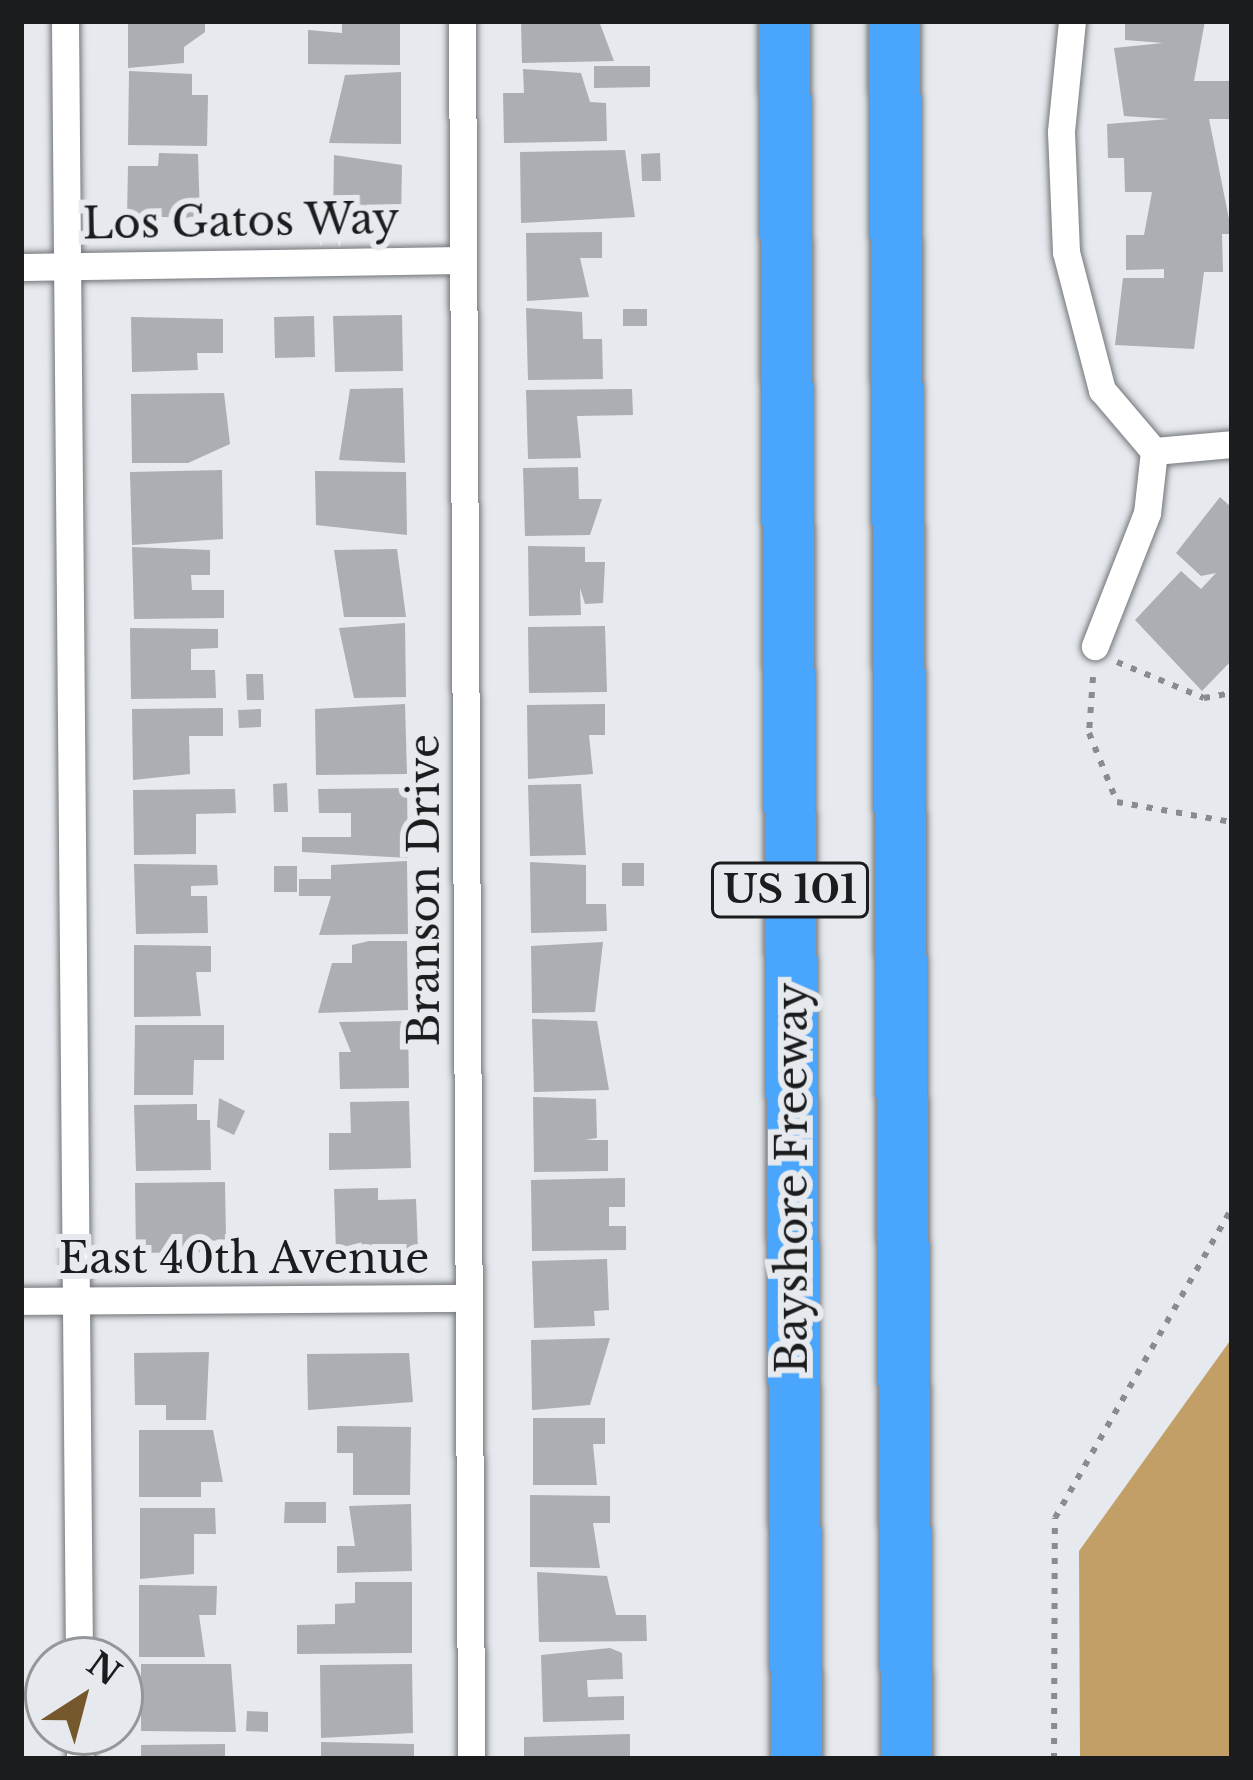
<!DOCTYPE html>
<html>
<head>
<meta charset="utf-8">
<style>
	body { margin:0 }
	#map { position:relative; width:1253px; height:1780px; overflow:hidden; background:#e6e9ed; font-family:"Libre Baskerville",serif }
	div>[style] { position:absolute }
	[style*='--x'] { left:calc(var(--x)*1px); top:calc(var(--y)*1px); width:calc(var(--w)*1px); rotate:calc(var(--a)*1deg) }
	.water>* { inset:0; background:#c39f68 }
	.building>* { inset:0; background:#abaeb2 }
	.path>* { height:6px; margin-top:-3px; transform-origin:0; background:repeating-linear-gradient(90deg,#898c8e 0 6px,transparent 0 15px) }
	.roads { filter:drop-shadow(0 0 3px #727579) drop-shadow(0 0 3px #727579) }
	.minor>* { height:27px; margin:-13.5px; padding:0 13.5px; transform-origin:13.5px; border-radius:13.5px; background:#fff }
	.motorway>* { height:51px; margin:-25.5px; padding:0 25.5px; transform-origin:25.5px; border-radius:25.5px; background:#49a6fc }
	span { translate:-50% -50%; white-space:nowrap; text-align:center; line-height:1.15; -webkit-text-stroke:12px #e6e9ed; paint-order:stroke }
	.shield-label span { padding:3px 9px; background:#e6e9ed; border:3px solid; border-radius:9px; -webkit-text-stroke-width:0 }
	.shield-label { font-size:39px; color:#1a1c1d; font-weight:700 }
	.street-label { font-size:42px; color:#1a1c1d }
	.frame { position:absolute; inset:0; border:24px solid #1a1c1d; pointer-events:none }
	.north { position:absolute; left:24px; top:1636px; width:120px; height:120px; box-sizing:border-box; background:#e6e9ed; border:3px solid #94979a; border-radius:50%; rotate:36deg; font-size:33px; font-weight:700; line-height:48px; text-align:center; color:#1a1c1d }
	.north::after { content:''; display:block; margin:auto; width:42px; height:54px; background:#75592c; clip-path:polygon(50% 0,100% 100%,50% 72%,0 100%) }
</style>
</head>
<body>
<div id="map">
	<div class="water">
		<div style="clip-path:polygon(1232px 1338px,1232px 1759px,1080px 1759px,1079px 1551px)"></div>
	</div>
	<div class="building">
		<div style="clip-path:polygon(128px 21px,205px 21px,205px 32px,184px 47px,184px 63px,128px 68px)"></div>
		<div style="clip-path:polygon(342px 21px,400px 21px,400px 65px,308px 64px,308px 30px,342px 33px)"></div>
		<div style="clip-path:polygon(521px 21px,599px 21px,614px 61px,522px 63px)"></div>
		<div style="clip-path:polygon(1125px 21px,1205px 21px,1194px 81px,1232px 81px,1232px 119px,1209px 119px,1232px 234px,1222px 234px,1223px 272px,1204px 272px,1194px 349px,1115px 345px,1123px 278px,1164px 278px,1164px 269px,1126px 270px,1126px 235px,1144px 235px,1152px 192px,1125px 192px,1124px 158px,1108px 158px,1107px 124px,1169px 119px,1124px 116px,1114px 48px,1163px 43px,1125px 40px)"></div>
		<div style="clip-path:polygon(594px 66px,650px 66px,650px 87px,594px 88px)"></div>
		<div style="clip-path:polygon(523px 69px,581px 73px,590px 102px,606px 103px,607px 141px,504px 143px,503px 93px,524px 93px)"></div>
		<div style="clip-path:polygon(129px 71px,192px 74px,192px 95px,208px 95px,207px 146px,128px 145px)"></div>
		<div style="clip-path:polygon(401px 72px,401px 144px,329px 143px,345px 75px)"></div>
		<div style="clip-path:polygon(625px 150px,635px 217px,521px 223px,520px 152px)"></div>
		<div style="clip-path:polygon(159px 153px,198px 154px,200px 218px,127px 216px,128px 166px,158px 166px)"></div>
		<div style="clip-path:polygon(660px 153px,661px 181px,642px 181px,641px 154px)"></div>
		<div style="clip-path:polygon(334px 155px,402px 165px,401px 218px,333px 218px)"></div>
		<div style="clip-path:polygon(602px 232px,602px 258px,580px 258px,589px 297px,527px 301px,526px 233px)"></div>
		<div style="clip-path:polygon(526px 308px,582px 312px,583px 339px,602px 339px,603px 379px,528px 380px)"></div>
		<div style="clip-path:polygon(623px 309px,647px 309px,647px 326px,623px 326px)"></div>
		<div style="clip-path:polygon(402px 315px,403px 371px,335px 372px,333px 316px)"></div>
		<div style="clip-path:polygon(314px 316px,315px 357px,275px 358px,274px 317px)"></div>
		<div style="clip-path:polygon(131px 317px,223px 319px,223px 353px,197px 353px,198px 370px,132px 372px)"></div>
		<div style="clip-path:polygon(403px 388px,405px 463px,339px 460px,350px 389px)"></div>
		<div style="clip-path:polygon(632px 389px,633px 415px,577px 416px,581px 458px,528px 459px,526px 390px)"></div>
		<div style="clip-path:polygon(224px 393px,230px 444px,188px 463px,132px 463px,131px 394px)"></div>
		<div style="clip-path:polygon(578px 467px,579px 499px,602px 499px,590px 535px,525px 536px,523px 468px)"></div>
		<div style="clip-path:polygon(222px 470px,223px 539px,132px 545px,130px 472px)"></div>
		<div style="clip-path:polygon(315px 471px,406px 472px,407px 535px,316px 525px)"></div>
		<div style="clip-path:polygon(1220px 497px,1232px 508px,1232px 660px,1202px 691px,1135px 620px,1181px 571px,1201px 589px,1216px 573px,1201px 576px,1176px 553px)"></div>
		<div style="clip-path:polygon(528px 546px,585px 547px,585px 562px,605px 562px,603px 603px,585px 604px,580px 588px,581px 615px,529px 616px)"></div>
		<div style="clip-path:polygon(132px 547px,210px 550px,210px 575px,191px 575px,192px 590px,224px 590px,224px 618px,134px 619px)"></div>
		<div style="clip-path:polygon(397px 549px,406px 617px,344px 617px,334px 550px)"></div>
		<div style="clip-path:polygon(405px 623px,406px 697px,354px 698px,339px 628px)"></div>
		<div style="clip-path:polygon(605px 626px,607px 692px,529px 693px,528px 627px)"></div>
		<div style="clip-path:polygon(130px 628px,218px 629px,218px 648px,191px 649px,191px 670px,215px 670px,216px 698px,131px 699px)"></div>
		<div style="clip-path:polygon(246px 674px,263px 674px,264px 700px,247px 700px)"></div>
		<div style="clip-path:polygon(405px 704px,407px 774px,316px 775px,315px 709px)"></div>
		<div style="clip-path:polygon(605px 704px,605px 735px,589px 735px,593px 774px,528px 779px,527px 705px)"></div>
		<div style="clip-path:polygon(223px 708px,223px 736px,189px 736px,190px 774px,133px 780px,132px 709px)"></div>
		<div style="clip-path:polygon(261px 709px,261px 727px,239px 728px,238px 710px)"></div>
		<div style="clip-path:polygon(287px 783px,288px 812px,274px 812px,273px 784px)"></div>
		<div style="clip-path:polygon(581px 784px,586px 855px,530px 856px,528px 785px)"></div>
		<div style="clip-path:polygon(407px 788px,408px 858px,302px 852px,302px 837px,351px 837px,351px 813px,319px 813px,318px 789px)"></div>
		<div style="clip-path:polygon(235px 789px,236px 813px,196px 814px,196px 854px,134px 855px,133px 790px)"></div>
		<div style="clip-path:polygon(407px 861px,408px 934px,319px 935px,331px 896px,299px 896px,299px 879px,331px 879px,331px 865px)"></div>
		<div style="clip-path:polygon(530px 862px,586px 865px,586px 904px,606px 904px,607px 931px,531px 933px)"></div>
		<div style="clip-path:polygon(622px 863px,644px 863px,644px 886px,622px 886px)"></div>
		<div style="clip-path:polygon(134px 864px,217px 865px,218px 885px,191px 886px,191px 896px,207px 896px,208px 933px,136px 934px)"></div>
		<div style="clip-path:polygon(274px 866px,297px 866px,297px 892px,274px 892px)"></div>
		<div style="clip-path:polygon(369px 941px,407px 941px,408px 1010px,318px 1013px,332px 963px,352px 963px,352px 945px)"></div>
		<div style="clip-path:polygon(603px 942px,595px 1012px,532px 1013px,531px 946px)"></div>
		<div style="clip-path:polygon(134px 945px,211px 946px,211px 972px,196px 972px,201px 1016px,134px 1017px)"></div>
		<div style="clip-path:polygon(532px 1019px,597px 1021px,609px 1090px,534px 1092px)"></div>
		<div style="clip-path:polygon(408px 1021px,409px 1088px,340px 1089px,339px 1052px,351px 1052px,339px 1022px)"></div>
		<div style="clip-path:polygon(135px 1025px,224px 1025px,224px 1060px,194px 1060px,193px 1095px,134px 1095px)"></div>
		<div style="clip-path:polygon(533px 1097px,596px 1099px,597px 1138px,585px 1140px,608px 1140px,608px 1171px,534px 1172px)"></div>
		<div style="clip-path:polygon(219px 1098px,245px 1111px,234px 1135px,217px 1127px)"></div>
		<div style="clip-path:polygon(409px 1101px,411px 1168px,329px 1170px,329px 1133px,351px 1133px,350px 1102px)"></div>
		<div style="clip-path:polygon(197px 1104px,197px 1120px,210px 1120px,211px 1170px,136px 1171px,134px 1105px)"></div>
		<div style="clip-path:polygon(625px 1178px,625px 1207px,609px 1207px,609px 1226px,626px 1226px,626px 1250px,532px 1251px,531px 1180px)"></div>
		<div style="clip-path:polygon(225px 1182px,226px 1240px,207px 1241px,207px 1252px,136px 1253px,135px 1183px)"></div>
		<div style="clip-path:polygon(378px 1188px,378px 1200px,416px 1199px,418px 1250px,336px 1252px,334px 1189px)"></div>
		<div style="clip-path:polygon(607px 1259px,609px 1310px,594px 1311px,595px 1326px,534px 1328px,532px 1261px)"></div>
		<div style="clip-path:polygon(610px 1338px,590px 1405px,532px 1410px,531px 1340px)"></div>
		<div style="clip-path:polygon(209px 1352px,206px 1420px,166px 1420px,166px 1405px,135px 1405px,134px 1353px)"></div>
		<div style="clip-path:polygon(409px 1353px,413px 1402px,308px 1410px,307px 1354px)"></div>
		<div style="clip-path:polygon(533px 1418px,605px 1418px,605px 1444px,593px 1444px,597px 1485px,533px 1485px)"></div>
		<div style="clip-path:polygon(337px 1426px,411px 1427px,410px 1495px,353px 1495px,353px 1453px,337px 1453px)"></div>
		<div style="clip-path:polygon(139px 1430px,213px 1430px,223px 1482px,201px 1482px,201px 1497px,139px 1497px)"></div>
		<div style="clip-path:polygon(530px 1495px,610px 1496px,610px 1523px,593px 1523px,600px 1568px,530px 1567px)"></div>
		<div style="clip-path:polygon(285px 1502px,326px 1502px,326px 1523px,284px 1523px)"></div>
		<div style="clip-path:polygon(411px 1504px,412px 1571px,337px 1573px,337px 1546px,355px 1546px,349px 1506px)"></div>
		<div style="clip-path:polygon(140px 1508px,215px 1508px,216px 1534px,194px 1534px,194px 1574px,140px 1579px)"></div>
		<div style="clip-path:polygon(537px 1572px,607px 1576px,616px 1615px,646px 1615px,647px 1641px,539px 1642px)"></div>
		<div style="clip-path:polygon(355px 1582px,412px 1582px,412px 1653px,297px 1654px,297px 1625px,335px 1624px,335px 1604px,355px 1603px)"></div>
		<div style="clip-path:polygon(139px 1585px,217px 1586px,216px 1615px,199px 1615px,205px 1657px,139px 1657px)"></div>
		<div style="clip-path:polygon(610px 1648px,622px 1653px,623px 1679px,587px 1680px,588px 1697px,624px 1696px,624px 1720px,543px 1722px,541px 1655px)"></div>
		<div style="clip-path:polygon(141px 1664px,231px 1664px,236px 1732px,141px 1731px)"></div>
		<div style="clip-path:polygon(412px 1664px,413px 1733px,321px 1738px,320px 1665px)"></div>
		<div style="clip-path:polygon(247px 1711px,268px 1712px,268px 1732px,246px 1731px)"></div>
		<div style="clip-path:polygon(630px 1734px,630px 1759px,524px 1759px,524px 1737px)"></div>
		<div style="clip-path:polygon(321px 1742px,414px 1744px,414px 1759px,321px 1759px)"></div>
		<div style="clip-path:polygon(225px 1744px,225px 1759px,141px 1759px,141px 1745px)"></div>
	</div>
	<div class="path">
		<div style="--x:1117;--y:662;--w:94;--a:22.5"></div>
		<div style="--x:1204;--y:698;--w:28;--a:-10"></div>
		<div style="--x:1093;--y:677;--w:56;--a:94.1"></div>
		<div style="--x:1089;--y:733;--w:74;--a:67.9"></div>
		<div style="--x:1117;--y:802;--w:117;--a:9.9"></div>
		<div style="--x:1054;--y:1759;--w:241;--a:-89.8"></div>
		<div style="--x:1055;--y:1518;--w:357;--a:-60.3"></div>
	</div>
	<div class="roads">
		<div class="minor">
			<div style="--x:65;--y:21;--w:1639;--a:89.51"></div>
			<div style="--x:462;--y:21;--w:1738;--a:89.7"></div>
			<div style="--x:1072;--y:21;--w:112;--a:95.7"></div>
			<div style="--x:1061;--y:132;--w:120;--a:87.6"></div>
			<div style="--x:1066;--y:252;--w:143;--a:75.4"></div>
			<div style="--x:1102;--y:390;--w:80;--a:49.6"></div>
			<div style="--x:1154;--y:451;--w:62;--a:96.4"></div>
			<div style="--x:1147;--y:513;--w:143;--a:111.4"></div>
			<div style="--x:21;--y:267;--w:442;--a:-0.9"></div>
			<div style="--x:1154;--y:451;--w:78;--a:-5.1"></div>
			<div style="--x:21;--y:1301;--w:447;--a:-0.4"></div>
			<div style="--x:80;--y:1732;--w:27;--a:90"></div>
		</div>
		<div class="motorway">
			<div style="--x:784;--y:21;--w:1738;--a:89.6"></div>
			<div style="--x:894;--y:21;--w:1738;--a:89.6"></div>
		</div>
	</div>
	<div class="shield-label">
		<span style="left:790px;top:890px">US 101</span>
	</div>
	<div class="street-label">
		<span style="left:241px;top:221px;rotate:-1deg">Los Gatos Way</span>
		<span style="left:424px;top:890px;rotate:-90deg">Branson Drive</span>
		<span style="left:792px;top:1178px;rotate:-90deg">Bayshore Freeway</span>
		<span style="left:244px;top:1258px">East 40th Avenue</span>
	</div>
	<div class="frame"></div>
	<div class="north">N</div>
</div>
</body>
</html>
